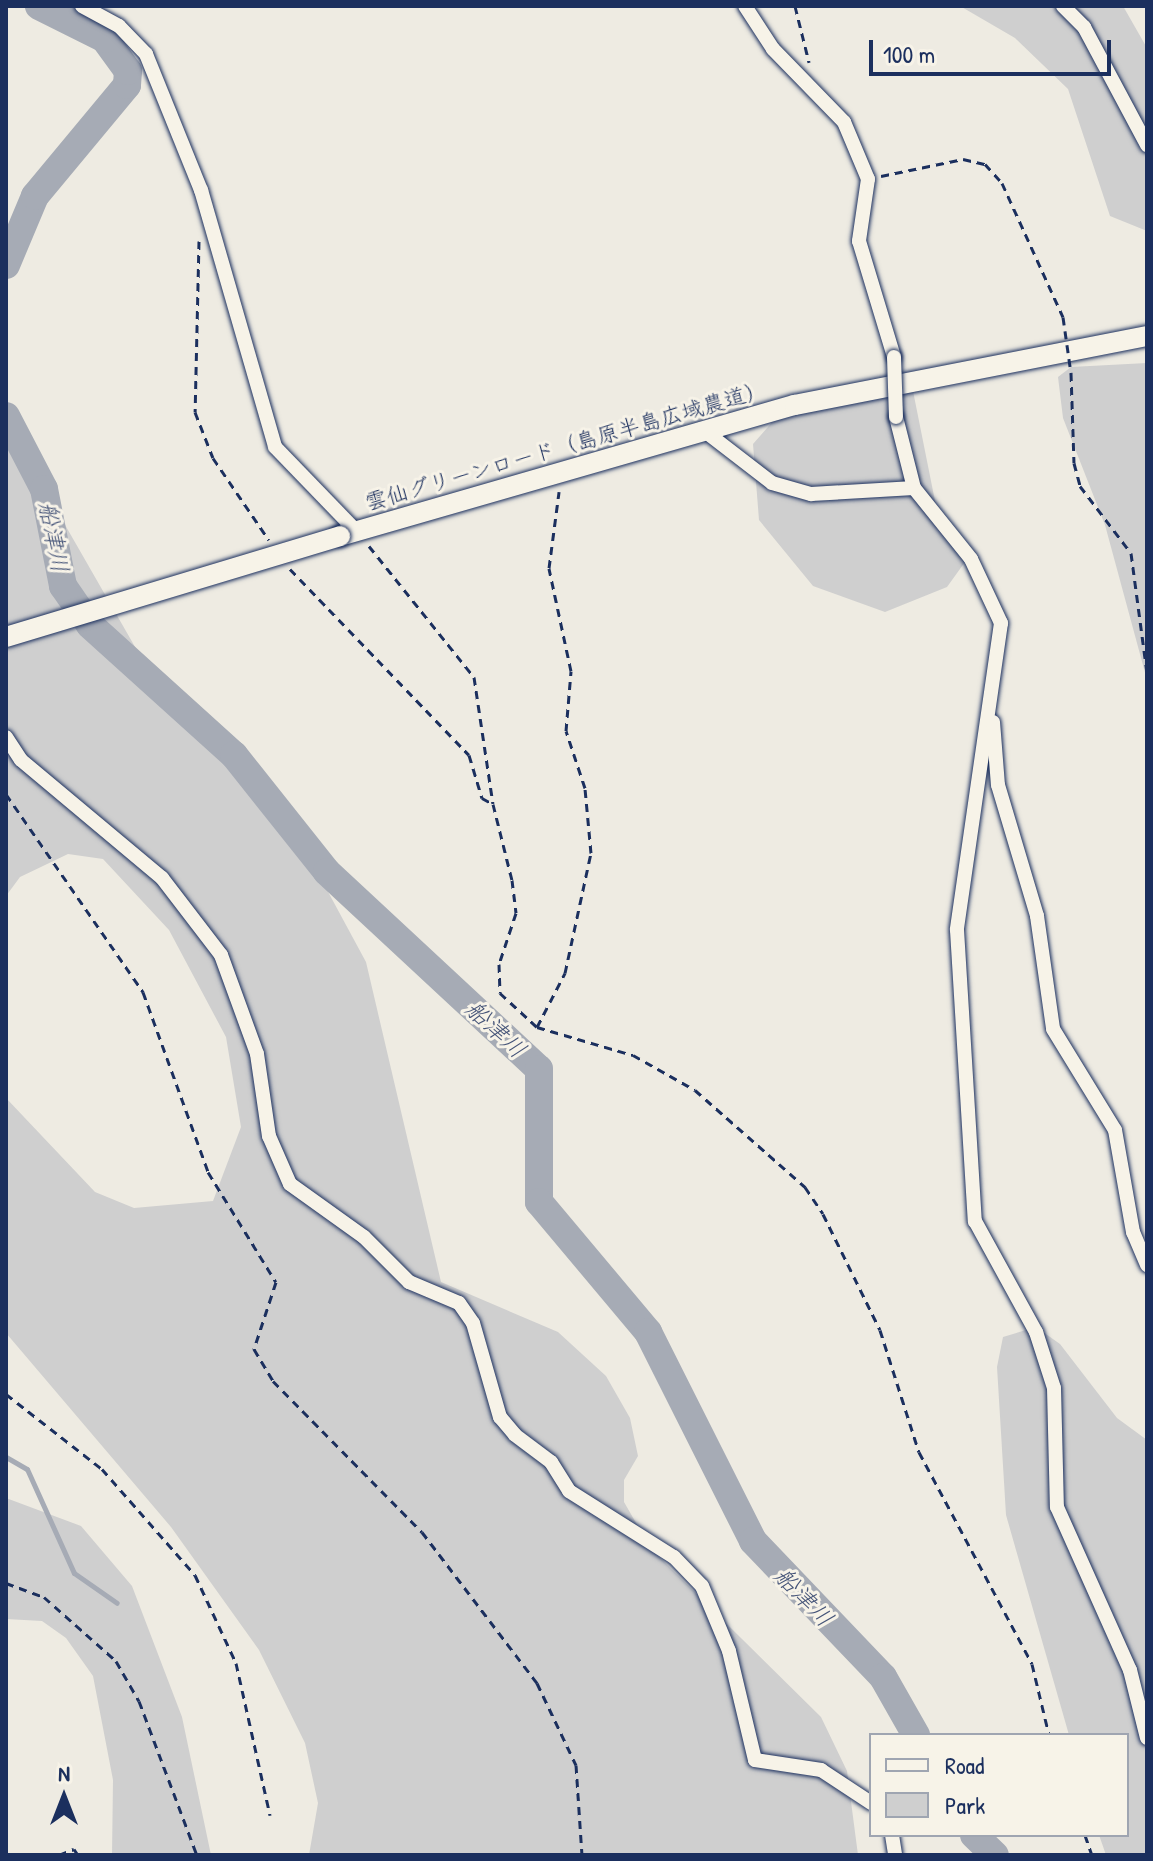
<!DOCTYPE html>
<html>
<head>
<meta charset="utf-8">
<style>
	body { margin:0 }
	#map { position:relative; width:1153px; height:1861px; overflow:hidden; background:#eeebe2; font-family:"Patrick Hand","Klee One",sans-serif }
	div>[style] { position:absolute }
	[style*='--x'] { left:calc(var(--x)*1px); top:calc(var(--y)*1px); width:calc(var(--w)*1px); rotate:calc(var(--a)*1deg) }
	.green>* { inset:0; background:#cfcfcf }
	.stream>* { height:5px; margin:-2.5px; padding:0 2.5px; transform-origin:2.5px; border-radius:2.5px; background:#a6abb5 }
	.river>* { height:28px; margin:-14px; padding:0 14px; transform-origin:14px; border-radius:14px; background:#a6abb5 }
	.path>* { height:3px; margin-top:-1.5px; transform-origin:0; background:repeating-linear-gradient(90deg,#1b2f5e 0 8px,transparent 0 14px) }
	.roads { filter:drop-shadow(0 0 2px #1b2f5e) drop-shadow(0 0 2px #1b2f5e) }
	.street>* { height:14px; margin:-7px; padding:0 7px; transform-origin:7px; border-radius:7px; background:#f7f3e8 }
	.secondary>* { height:20px; margin:-10px; padding:0 10px; transform-origin:10px; border-radius:10px; background:#f7f3e8 }
	.path-bridge>* { height:3px; margin-top:-1.5px; transform-origin:0; background:repeating-linear-gradient(90deg,#1b2f5e 0 8px,transparent 0 14px) }
	.bridges { filter:drop-shadow(0 0 2px #1b2f5e) drop-shadow(0 0 2px #1b2f5e) }
	.street-bridge>* { height:14px; margin:-7px; padding:0 7px; transform-origin:7px; border-radius:7px; background:#f7f3e8 }
	.secondary-bridge>* { height:20px; margin:-10px; padding:0 10px; transform-origin:10px; border-radius:10px; background:#f7f3e8 }
	span { translate:-50% -50%; white-space:nowrap; text-align:center; line-height:1.15; -webkit-text-stroke:6px #f7f3e8; paint-order:stroke }
	.street-label { font-size:22px; color:#1b2f5e }
	.water-label { font-size:24px; color:#455478; font-style:italic }
	.frame { position:absolute; inset:0; border:8px solid #1b2f5e; pointer-events:none }
	.legend { position:absolute; left:869px; top:1733px; width:260px; height:104px; box-sizing:border-box; background:#f7f3e8; border:2px solid #9fa5b1; margin:0; padding:10px 14px; list-style:none; font-size:24px; color:#1b2f5e }
	.legend li { display:flex; align-items:center; gap:16px; height:40px }
	.legend b { width:40px; border:2px solid #9fa5b1 }
	.north { position:absolute; left:24px; top:1757px; width:80px; height:80px; -webkit-text-stroke:6px #f7f3e8; paint-order:stroke; rotate:0deg; font-size:22px; font-weight:700; line-height:32px; text-align:center; color:#1b2f5e }
	.north::after { content:''; display:block; margin:auto; width:28px; height:36px; background:#1b2f5e; clip-path:polygon(50% 0,100% 100%,50% 72%,0 100%) }
	.scale { position:absolute; left:869px; top:40px; width:242px; height:36px; box-sizing:border-box; border:4px solid #1b2f5e; border-top:0; padding-left:10px; font-size:24px; line-height:28px; white-space:nowrap; color:#1b2f5e; -webkit-text-stroke:6px #f7f3e8; paint-order:stroke }
</style>
</head>
<body>
<div id="map">
	<div class="green">
		<div style="clip-path:polygon(960px 6px,1123px 6px,1147px 48px,1147px 231px,1110px 216px,1068px 89px,1015px 38px)"></div>
		<div style="clip-path:polygon(1147px 363px,1147px 680px,1105px 525px,1063px 418px,1058px 377px,1071px 367px)"></div>
		<div style="clip-path:polygon(913px 391px,937px 511px,965px 540px,965px 562px,947px 587px,885px 612px,813px 586px,759px 520px,753px 444px,775px 419px)"></div>
		<div style="clip-path:polygon(6px 422px,146px 666px,326px 888px,366px 962px,441px 1282px,558px 1332px,606px 1376px,630px 1418px,638px 1456px,624px 1480px,624px 1502px,651px 1549px,821px 1717px,847px 1771px,858px 1855px,309px 1855px,318px 1803px,305px 1743px,259px 1650px,171px 1527px,6px 1333px,6px 1098px,95px 1192px,134px 1208px,213px 1201px,241px 1127px,226px 1037px,169px 930px,103px 859px,68px 854px,20px 877px,6px 896px)"></div>
		<div style="clip-path:polygon(1036px 1327px,1060px 1344px,1117px 1418px,1147px 1440px,1147px 1855px,1106px 1855px,1099px 1835px,1127px 1835px,1127px 1735px,1069px 1735px,1006px 1515px,997px 1367px,1003px 1337px)"></div>
		<div style="clip-path:polygon(6px 1498px,81px 1526px,132px 1586px,182px 1717px,211px 1855px,112px 1855px,113px 1780px,93px 1676px,66px 1638px,42px 1621px,6px 1619px)"></div>
	</div>
	<div class="stream">
		<div style="--x:6;--y:1457;--w:24;--a:30"></div>
		<div style="--x:27;--y:1469;--w:114;--a:65.7"></div>
		<div style="--x:74;--y:1573;--w:52;--a:34.9"></div>
	</div>
	<div class="river">
		<div style="--x:6;--y:265;--w:75;--a:-67.2"></div>
		<div style="--x:35;--y:196;--w:144;--a:-50.3"></div>
		<div style="--x:127;--y:85;--w:14;--a:-86"></div>
		<div style="--x:128;--y:71;--w:39;--a:-126"></div>
		<div style="--x:105;--y:39;--w:74;--a:-153.4"></div>
		<div style="--x:6;--y:416;--w:82;--a:62.5"></div>
		<div style="--x:44;--y:489;--w:99;--a:78.9"></div>
		<div style="--x:63;--y:586;--w:47;--a:55.3"></div>
		<div style="--x:90;--y:625;--w:194;--a:42.1"></div>
		<div style="--x:234;--y:755;--w:149;--a:51.5"></div>
		<div style="--x:327;--y:872;--w:289;--a:42.9"></div>
		<div style="--x:539;--y:1069;--w:133;--a:90"></div>
		<div style="--x:539;--y:1202;--w:170;--a:50"></div>
		<div style="--x:648;--y:1332;--w:234;--a:63.3"></div>
		<div style="--x:753;--y:1541;--w:188;--a:46.3"></div>
		<div style="--x:883;--y:1677;--w:67;--a:60.4"></div>
		<div style="--x:974;--y:1835;--w:29;--a:44"></div>
	</div>
	<div class="path">
		<div style="--x:795;--y:6;--w:58;--a:76"></div>
		<div style="--x:881;--y:176;--w:84;--a:-11.7"></div>
		<div style="--x:963;--y:159;--w:23;--a:13"></div>
		<div style="--x:985;--y:164;--w:25;--a:48"></div>
		<div style="--x:1002;--y:183;--w:147;--a:65.5"></div>
		<div style="--x:199;--y:241;--w:171;--a:91.3"></div>
		<div style="--x:195;--y:412;--w:49;--a:68.6"></div>
		<div style="--x:213;--y:458;--w:99;--a:55.7"></div>
		<div style="--x:1071;--y:373;--w:90;--a:88.1"></div>
		<div style="--x:1074;--y:463;--w:24;--a:75"></div>
		<div style="--x:1080;--y:486;--w:84;--a:52.7"></div>
		<div style="--x:1131;--y:553;--w:121;--a:82.4"></div>
		<div style="--x:369;--y:546;--w:168;--a:51.3"></div>
		<div style="--x:474;--y:677;--w:128;--a:81.5"></div>
		<div style="--x:290;--y:569;--w:258;--a:46.1"></div>
		<div style="--x:469;--y:755;--w:45;--a:73.2"></div>
		<div style="--x:482;--y:798;--w:13;--a:29"></div>
		<div style="--x:493;--y:804;--w:78;--a:76"></div>
		<div style="--x:512;--y:880;--w:33;--a:83"></div>
		<div style="--x:516;--y:913;--w:54;--a:108.4"></div>
		<div style="--x:499;--y:964;--w:29;--a:88"></div>
		<div style="--x:500;--y:993;--w:50;--a:42.6"></div>
		<div style="--x:537;--y:1027;--w:100;--a:16.3"></div>
		<div style="--x:633;--y:1055;--w:71;--a:29.4"></div>
		<div style="--x:695;--y:1090;--w:147;--a:41.4"></div>
		<div style="--x:805;--y:1187;--w:32;--a:56"></div>
		<div style="--x:823;--y:1214;--w:129;--a:63.8"></div>
		<div style="--x:880;--y:1330;--w:128;--a:72.3"></div>
		<div style="--x:919;--y:1452;--w:240;--a:61.9"></div>
		<div style="--x:1032;--y:1664;--w:73;--a:76.5"></div>
		<div style="--x:6;--y:794;--w:241;--a:55.3"></div>
		<div style="--x:143;--y:992;--w:191;--a:70.1"></div>
		<div style="--x:208;--y:1172;--w:129;--a:58.3"></div>
		<div style="--x:276;--y:1282;--w:71;--a:108.2"></div>
		<div style="--x:254;--y:1349;--w:37;--a:59"></div>
		<div style="--x:273;--y:1381;--w:212;--a:45.4"></div>
		<div style="--x:422;--y:1532;--w:190;--a:52.7"></div>
		<div style="--x:537;--y:1683;--w:91;--a:64.6"></div>
		<div style="--x:576;--y:1765;--w:90;--a:86.2"></div>
		<div style="--x:537;--y:1027;--w:61;--a:-62.6"></div>
		<div style="--x:565;--y:973;--w:123;--a:-77.8"></div>
		<div style="--x:591;--y:853;--w:65;--a:-95.3"></div>
		<div style="--x:585;--y:788;--w:60;--a:-108.4"></div>
		<div style="--x:566;--y:731;--w:60;--a:-85.2"></div>
		<div style="--x:571;--y:671;--w:105;--a:-102.1"></div>
		<div style="--x:549;--y:568;--w:77;--a:-82.5"></div>
		<div style="--x:6;--y:1394;--w:122;--a:38"></div>
		<div style="--x:102;--y:1469;--w:141;--a:48.7"></div>
		<div style="--x:195;--y:1575;--w:97;--a:65"></div>
		<div style="--x:236;--y:1663;--w:156;--a:77.4"></div>
		<div style="--x:6;--y:1583;--w:40;--a:20.2"></div>
		<div style="--x:44;--y:1597;--w:96;--a:41.6"></div>
		<div style="--x:116;--y:1661;--w:46;--a:60.1"></div>
		<div style="--x:139;--y:1701;--w:165;--a:69.4"></div>
		<div style="--x:1085;--y:1835;--w:21;--a:71"></div>
		<div style="--x:59;--y:1855;--w:16;--a:-22"></div>
		<div style="--x:74;--y:1849;--w:7;--a:56"></div>
	</div>
	<div class="roads">
		<div class="street">
			<div style="--x:82;--y:6;--w:42;--a:28.4"></div>
			<div style="--x:119;--y:26;--w:39;--a:46"></div>
			<div style="--x:146;--y:54;--w:147;--a:68"></div>
			<div style="--x:201;--y:190;--w:267;--a:73.9"></div>
			<div style="--x:275;--y:447;--w:117;--a:46"></div>
			<div style="--x:745;--y:6;--w:51;--a:56.9"></div>
			<div style="--x:773;--y:49;--w:102;--a:45.8"></div>
			<div style="--x:844;--y:122;--w:62;--a:67.2"></div>
			<div style="--x:868;--y:179;--w:63;--a:98.3"></div>
			<div style="--x:859;--y:241;--w:121;--a:73.2"></div>
			<div style="--x:1063;--y:6;--w:30;--a:45"></div>
			<div style="--x:1084;--y:27;--w:134;--a:61.9"></div>
			<div style="--x:896;--y:417;--w:73;--a:75.8"></div>
			<div style="--x:914;--y:488;--w:91;--a:51.2"></div>
			<div style="--x:971;--y:559;--w:71;--a:64.9"></div>
			<div style="--x:1001;--y:623;--w:310;--a:98.2"></div>
			<div style="--x:957;--y:930;--w:292;--a:86.5"></div>
			<div style="--x:975;--y:1221;--w:127;--a:61.2"></div>
			<div style="--x:1036;--y:1332;--w:59;--a:72.2"></div>
			<div style="--x:1054;--y:1388;--w:119;--a:88.6"></div>
			<div style="--x:1057;--y:1507;--w:179;--a:65.9"></div>
			<div style="--x:1130;--y:1670;--w:70;--a:76"></div>
			<div style="--x:702;--y:429;--w:88;--a:37.6"></div>
			<div style="--x:772;--y:483;--w:41;--a:15.8"></div>
			<div style="--x:811;--y:494;--w:103;--a:-3.3"></div>
			<div style="--x:993;--y:722;--w:63;--a:85.5"></div>
			<div style="--x:998;--y:785;--w:137;--a:73.4"></div>
			<div style="--x:1037;--y:916;--w:114;--a:81.9"></div>
			<div style="--x:1053;--y:1029;--w:119;--a:58.5"></div>
			<div style="--x:1115;--y:1130;--w:104;--a:80"></div>
			<div style="--x:1133;--y:1232;--w:36;--a:67"></div>
			<div style="--x:6;--y:737;--w:27;--a:57"></div>
			<div style="--x:21;--y:760;--w:184;--a:39.9"></div>
			<div style="--x:162;--y:878;--w:97;--a:52.5"></div>
			<div style="--x:221;--y:955;--w:105;--a:70"></div>
			<div style="--x:257;--y:1054;--w:83;--a:81.7"></div>
			<div style="--x:269;--y:1136;--w:52;--a:66.4"></div>
			<div style="--x:290;--y:1184;--w:91;--a:35.6"></div>
			<div style="--x:364;--y:1237;--w:64;--a:45"></div>
			<div style="--x:409;--y:1282;--w:54;--a:22.8"></div>
			<div style="--x:459;--y:1303;--w:24;--a:55"></div>
			<div style="--x:473;--y:1323;--w:98;--a:74"></div>
			<div style="--x:500;--y:1417;--w:23;--a:50"></div>
			<div style="--x:515;--y:1435;--w:45;--a:36.9"></div>
			<div style="--x:551;--y:1462;--w:34;--a:58"></div>
			<div style="--x:569;--y:1491;--w:124;--a:32.2"></div>
			<div style="--x:674;--y:1557;--w:40;--a:46"></div>
			<div style="--x:702;--y:1586;--w:70;--a:67.4"></div>
			<div style="--x:729;--y:1651;--w:112;--a:76.6"></div>
			<div style="--x:755;--y:1760;--w:67;--a:8.6"></div>
			<div style="--x:821;--y:1770;--w:60;--a:33.4"></div>
			<div style="--x:892;--y:1835;--w:20;--a:81"></div>
		</div>
		<div class="secondary">
			<div style="--x:340;--y:536;--w:473;--a:-16.1"></div>
			<div style="--x:795;--y:405;--w:359;--a:-11.1"></div>
		</div>
	</div>
	<div class="path-bridge">
		<div style="--x:1063;--y:317;--w:57;--a:81.9"></div>
	</div>
	<div class="bridges">
		<div class="street-bridge">
			<div style="--x:894;--y:357;--w:60;--a:88.1"></div>
		</div>
		<div class="secondary-bridge">
			<div style="--x:6;--y:637;--w:349;--a:-16.8"></div>
		</div>
	</div>
	<div class="street-label">
		<span style="left:566px;top:446px;rotate:-16deg">雲仙グリーンロード（島原半島広域農道）</span>
	</div>
	<div class="water-label">
		<span style="left:54px;top:537px;rotate:79deg">船津川</span>
		<span style="left:496px;top:1029px;rotate:43deg">船津川</span>
		<span style="left:804px;top:1597px;rotate:46deg">船津川</span>
	</div>
	<div class="frame"></div>
	<ul class="legend">
	<li><b style="height:10px;background:#f7f3e8"></b>Road</li>
	<li><b style="height:22px;background:#cfcfcf"></b>Park</li>
	</ul>
	<div class="north">N</div>
	<div class="scale">100 m</div>
</div>
</body>
</html>
